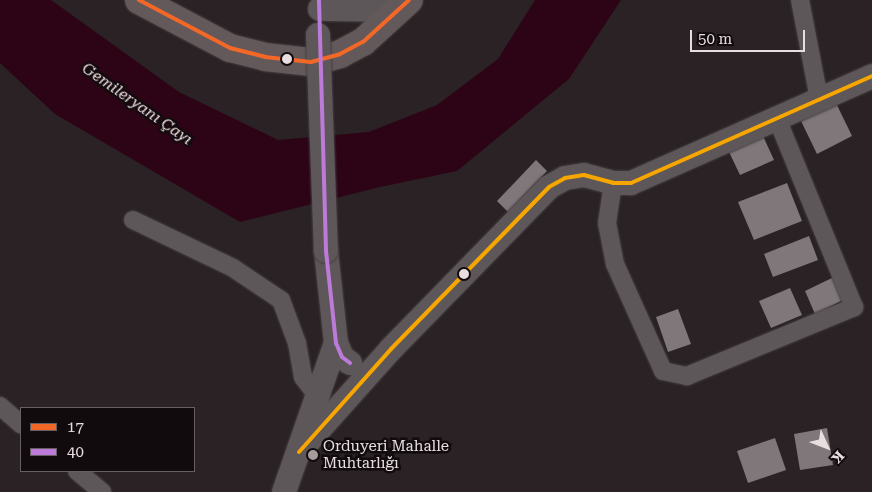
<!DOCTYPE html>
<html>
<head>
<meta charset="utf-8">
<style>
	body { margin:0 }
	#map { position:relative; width:872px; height:492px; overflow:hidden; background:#2a2224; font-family:"Roboto Serif",serif }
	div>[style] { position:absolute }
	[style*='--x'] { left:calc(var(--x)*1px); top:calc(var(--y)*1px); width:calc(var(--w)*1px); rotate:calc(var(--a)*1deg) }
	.water>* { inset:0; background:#2c0415 }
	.building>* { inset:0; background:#7f7779 }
	.roads { filter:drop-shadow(0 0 1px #453e40) drop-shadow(0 0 1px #453e40) }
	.street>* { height:18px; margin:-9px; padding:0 9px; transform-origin:9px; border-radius:9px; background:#5d5759 }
	.secondary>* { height:24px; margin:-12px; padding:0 12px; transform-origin:12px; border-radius:12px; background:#5d5759 }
	.primary>* { height:28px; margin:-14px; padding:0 14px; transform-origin:14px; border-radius:14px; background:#63595b }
	.bridges { filter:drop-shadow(0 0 1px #453e40) drop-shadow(0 0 1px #453e40) }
	.secondary-bridge>* { height:24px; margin:-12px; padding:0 12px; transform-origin:12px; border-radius:12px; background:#5d5759 }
	.bus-1>* { height:4px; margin:-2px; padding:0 2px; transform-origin:2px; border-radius:2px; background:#f36827 }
	.bus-2>* { height:4px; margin:-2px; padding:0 2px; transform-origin:2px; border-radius:2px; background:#bd7bd9 }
	.bus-3>* { height:4px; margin:-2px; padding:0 2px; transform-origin:2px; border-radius:2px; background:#f7a600 }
	.dots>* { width:14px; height:14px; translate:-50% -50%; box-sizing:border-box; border:2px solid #110b0d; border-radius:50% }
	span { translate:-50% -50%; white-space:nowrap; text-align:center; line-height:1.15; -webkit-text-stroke:5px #110b0d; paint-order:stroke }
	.poi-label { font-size:15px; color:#e8dee0 }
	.left { translate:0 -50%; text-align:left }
	.water-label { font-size:16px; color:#f1dce1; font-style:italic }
	.legend { position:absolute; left:20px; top:407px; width:175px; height:65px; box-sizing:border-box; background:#110b0d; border:1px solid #675f61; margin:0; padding:6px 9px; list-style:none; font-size:15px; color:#e8dee0 }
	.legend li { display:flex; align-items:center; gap:10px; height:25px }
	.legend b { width:25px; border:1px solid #675f61 }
	.north { position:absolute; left:802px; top:422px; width:50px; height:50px; -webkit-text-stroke:4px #110b0d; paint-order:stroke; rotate:133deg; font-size:14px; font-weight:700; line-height:20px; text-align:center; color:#e8dee0 }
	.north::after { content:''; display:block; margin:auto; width:18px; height:22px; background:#e8dee0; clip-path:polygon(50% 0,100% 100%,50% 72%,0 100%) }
	.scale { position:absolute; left:690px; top:30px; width:115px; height:22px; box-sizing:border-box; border:2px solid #e8dee0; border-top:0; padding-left:6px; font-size:15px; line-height:18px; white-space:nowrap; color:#e8dee0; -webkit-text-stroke:4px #110b0d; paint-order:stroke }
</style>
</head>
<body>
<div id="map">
	<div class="water">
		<div style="clip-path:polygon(0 0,51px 0,179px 92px,278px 140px,369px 132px,437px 105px,498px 59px,535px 0,621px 0,569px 79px,457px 171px,380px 187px,240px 222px,55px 114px,0 63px)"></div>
	</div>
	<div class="building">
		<div style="clip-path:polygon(836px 103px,852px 136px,817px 154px,801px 121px)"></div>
		<div style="clip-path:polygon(763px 136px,774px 160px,740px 175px,729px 152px)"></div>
		<div style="clip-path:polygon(536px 160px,547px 171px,508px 212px,497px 201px)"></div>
		<div style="clip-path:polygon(787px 183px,802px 221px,754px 240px,738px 202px)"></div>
		<div style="clip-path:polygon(809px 236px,818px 260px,773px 277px,764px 254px)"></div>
		<div style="clip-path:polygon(834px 277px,845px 299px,815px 314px,805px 291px)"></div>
		<div style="clip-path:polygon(790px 288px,802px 315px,771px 328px,759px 301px)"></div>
		<div style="clip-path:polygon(678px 309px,691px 344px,668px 352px,656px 317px)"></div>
		<div style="clip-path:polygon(827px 428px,833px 465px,800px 470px,794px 434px)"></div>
		<div style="clip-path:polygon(775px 438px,786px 470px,748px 483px,737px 451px)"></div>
	</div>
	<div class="roads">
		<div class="street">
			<div style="--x:800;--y:0;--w:101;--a:79.1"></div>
			<div style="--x:613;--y:183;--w:40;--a:98.5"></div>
			<div style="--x:607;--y:223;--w:42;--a:79"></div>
			<div style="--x:615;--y:264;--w:117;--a:65.8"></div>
			<div style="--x:663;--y:371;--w:25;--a:12"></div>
			<div style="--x:687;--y:376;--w:181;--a:-22.4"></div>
			<div style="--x:854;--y:307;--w:204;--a:-112.2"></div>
			<div style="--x:133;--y:220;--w:111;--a:25.6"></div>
			<div style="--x:233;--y:268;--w:58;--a:33.7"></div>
			<div style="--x:281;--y:300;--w:46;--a:69.6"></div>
			<div style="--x:297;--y:343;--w:35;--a:80"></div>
			<div style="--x:303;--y:377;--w:21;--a:53"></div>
			<div style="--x:0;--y:406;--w:28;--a:41"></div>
			<div style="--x:77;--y:471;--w:33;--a:40"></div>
		</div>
		<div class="secondary">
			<div style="--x:320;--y:9;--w:78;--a:0.7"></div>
			<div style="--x:326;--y:251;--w:93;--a:83.8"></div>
			<div style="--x:336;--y:343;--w:15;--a:67"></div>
			<div style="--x:342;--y:357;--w:10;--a:37"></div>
			<div style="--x:299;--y:452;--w:138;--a:-48.2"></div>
			<div style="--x:391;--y:349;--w:226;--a:-45.7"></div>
			<div style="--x:549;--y:187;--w:18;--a:-29"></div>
			<div style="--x:565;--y:178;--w:19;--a:-9"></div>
			<div style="--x:584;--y:175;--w:30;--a:15"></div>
			<div style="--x:613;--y:183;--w:18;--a:0"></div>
			<div style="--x:631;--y:183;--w:264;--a:-23.9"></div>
			<div style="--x:284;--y:492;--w:158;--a:-70.8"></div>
		</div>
		<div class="primary">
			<div style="--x:139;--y:0;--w:103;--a:27.8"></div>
			<div style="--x:230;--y:48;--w:36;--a:14"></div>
			<div style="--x:265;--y:57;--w:46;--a:6.2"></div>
			<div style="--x:311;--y:62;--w:30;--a:-15"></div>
			<div style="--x:340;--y:54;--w:26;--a:-28"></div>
			<div style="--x:363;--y:42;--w:62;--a:-42.4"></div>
		</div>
	</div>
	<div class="bridges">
		<div class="secondary-bridge">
			<div style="--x:318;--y:35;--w:216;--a:87.9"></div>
		</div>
	</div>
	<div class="bus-1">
		<div style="--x:139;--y:0;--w:103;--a:27.8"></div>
		<div style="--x:230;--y:48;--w:36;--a:14"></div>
		<div style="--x:265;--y:57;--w:46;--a:6.2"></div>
		<div style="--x:311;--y:62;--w:30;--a:-15"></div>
		<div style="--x:340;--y:54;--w:26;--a:-28"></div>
		<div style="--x:363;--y:42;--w:62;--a:-42.4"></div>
	</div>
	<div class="bus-2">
		<div style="--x:319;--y:0;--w:251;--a:88.4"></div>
		<div style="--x:326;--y:251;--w:93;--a:83.8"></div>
		<div style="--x:336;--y:343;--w:15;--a:67"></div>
		<div style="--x:342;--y:357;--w:10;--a:37"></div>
	</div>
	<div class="bus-3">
		<div style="--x:299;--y:452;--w:138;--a:-48.2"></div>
		<div style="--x:391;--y:349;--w:226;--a:-45.7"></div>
		<div style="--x:549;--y:187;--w:18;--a:-29"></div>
		<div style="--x:565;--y:178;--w:19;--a:-9"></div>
		<div style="--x:584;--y:175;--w:30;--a:15"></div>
		<div style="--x:613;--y:183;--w:18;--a:0"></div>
		<div style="--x:631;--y:183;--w:264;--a:-23.9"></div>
	</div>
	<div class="dots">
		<div style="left:287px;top:59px;background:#e8dee0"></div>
		<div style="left:464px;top:274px;background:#e8dee0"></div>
		<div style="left:313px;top:455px;background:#a69c9e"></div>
	</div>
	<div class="poi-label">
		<span class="left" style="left:323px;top:455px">Orduyeri Mahalle<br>Muhtarlığı</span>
	</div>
	<div class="water-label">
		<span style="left:137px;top:104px;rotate:35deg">Gemileryanı Çayı</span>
	</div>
	<ul class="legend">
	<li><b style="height:6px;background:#f36827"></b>17</li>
	<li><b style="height:6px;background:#bd7bd9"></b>40</li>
	</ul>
	<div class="north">K</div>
	<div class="scale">50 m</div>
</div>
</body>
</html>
